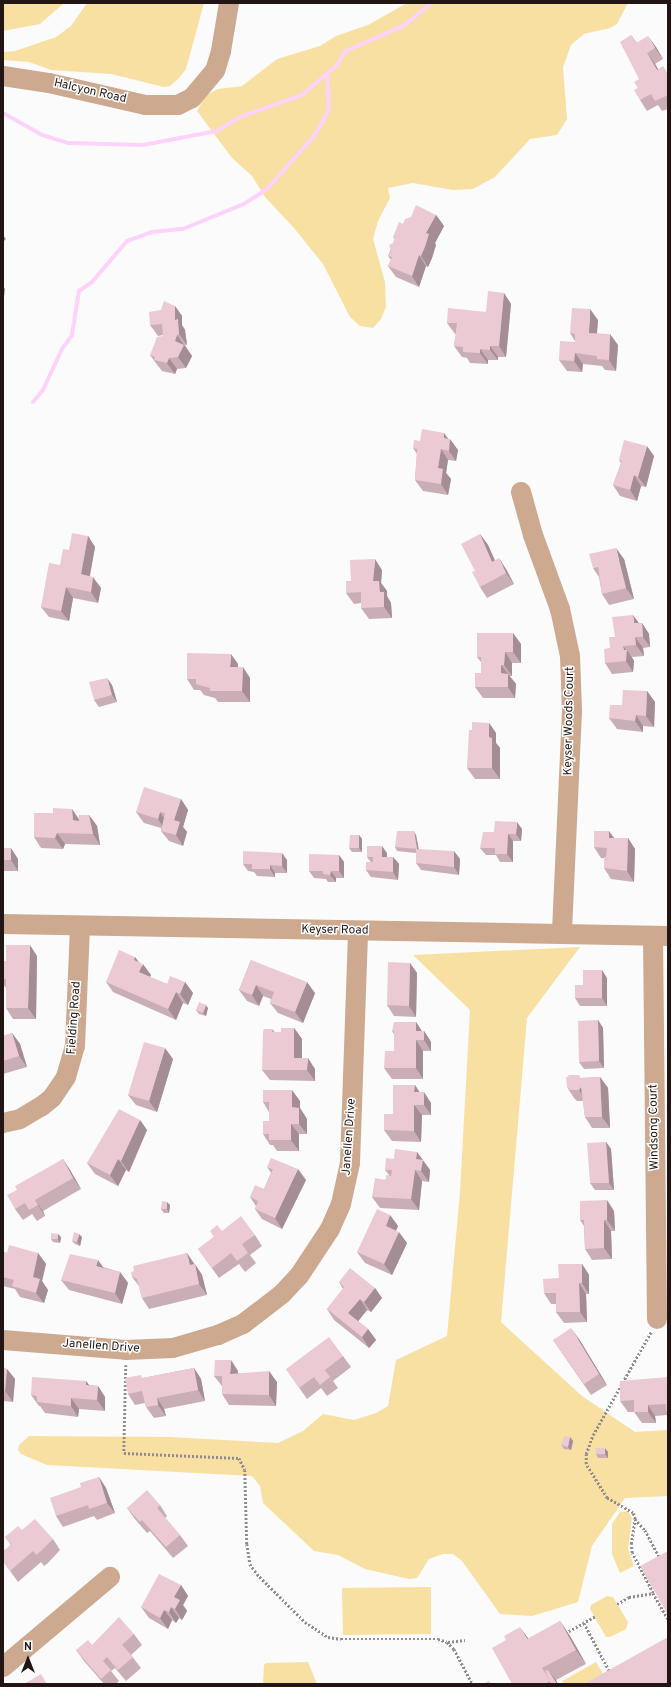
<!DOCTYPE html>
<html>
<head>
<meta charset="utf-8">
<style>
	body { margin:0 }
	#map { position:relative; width:671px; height:1687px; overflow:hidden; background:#fbfbfb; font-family:Overpass,sans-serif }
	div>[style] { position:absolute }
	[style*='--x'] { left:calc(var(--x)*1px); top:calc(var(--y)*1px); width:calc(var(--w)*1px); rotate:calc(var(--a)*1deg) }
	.green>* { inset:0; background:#f8e0a3 }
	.stream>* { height:4px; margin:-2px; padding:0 2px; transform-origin:2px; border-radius:2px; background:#fdd2fb }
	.path>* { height:2.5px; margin-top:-1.25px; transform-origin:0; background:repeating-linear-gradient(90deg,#918c8b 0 2px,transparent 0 4px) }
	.minor>* { height:20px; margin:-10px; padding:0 10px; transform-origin:10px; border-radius:10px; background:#cca98f }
	.wall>* { inset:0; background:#caaeb6 }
	.shaded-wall>* { inset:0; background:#a48d94 }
	.building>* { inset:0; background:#ebcad4 }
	span { translate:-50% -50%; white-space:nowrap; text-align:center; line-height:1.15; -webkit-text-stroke:3px #fff; paint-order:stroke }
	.street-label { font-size:12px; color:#211614 }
	.frame { position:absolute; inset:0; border:4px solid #211614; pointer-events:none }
	.north { position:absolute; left:8px; top:1639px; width:40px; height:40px; -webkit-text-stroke:3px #fff; paint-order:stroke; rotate:0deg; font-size:11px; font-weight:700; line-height:16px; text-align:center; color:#211614 }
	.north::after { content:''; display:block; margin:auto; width:14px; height:18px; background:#211614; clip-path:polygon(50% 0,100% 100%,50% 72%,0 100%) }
</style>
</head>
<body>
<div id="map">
	<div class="green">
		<div style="clip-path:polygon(3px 3px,64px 3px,40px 24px,3px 31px)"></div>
		<div style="clip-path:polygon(87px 3px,204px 3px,186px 69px,179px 78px,170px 86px,164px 87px,111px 74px,51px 70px,29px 62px,3px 60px,3px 52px,15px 51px,56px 37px,71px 26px)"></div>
		<div style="clip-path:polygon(407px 3px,628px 3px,617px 24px,610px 28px,584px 34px,571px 45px,563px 67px,567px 119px,557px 135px,530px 139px,495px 177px,473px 189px,453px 190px,413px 183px,388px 188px,390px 198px,378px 221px,373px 239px,385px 282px,386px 307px,381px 319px,373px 328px,360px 326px,350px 317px,323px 264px,294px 228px,265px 197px,252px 176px,232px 158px,197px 111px,206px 95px,218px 89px,242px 86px,277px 59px,320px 46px,336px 36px,368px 25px)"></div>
		<div style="clip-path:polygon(580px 947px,527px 1018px,501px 1322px,582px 1396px,635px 1432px,668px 1430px,668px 1496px,625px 1498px,592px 1546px,578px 1602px,532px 1616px,500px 1614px,462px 1561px,453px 1554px,443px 1554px,429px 1559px,417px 1578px,409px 1579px,365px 1569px,338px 1555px,314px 1551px,263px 1503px,260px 1486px,252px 1476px,47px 1465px,21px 1454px,18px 1450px,19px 1445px,29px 1436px,169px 1437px,278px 1443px,303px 1431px,323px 1414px,354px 1420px,376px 1413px,388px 1406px,396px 1360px,447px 1336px,460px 1192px,470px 1010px,413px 955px)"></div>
		<div style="clip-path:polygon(628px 1511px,632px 1518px,628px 1549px,634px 1566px,620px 1573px,612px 1554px,612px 1524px,620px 1512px)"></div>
		<div style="clip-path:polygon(431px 1587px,431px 1634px,343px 1635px,342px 1588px)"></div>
		<div style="clip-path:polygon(607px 1596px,613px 1597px,628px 1622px,626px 1629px,610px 1637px,606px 1637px,590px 1609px,591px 1605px)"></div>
		<div style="clip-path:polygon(308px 1662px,317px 1684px,263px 1684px,264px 1665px,266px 1663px)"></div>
		<div style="clip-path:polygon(596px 1662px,608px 1682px,603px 1684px,564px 1684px,562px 1681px)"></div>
	</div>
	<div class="stream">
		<div style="--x:3;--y:113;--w:45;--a:29.4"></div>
		<div style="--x:42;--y:135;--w:28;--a:17"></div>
		<div style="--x:69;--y:143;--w:74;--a:1.5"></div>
		<div style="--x:143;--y:145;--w:75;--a:-10.7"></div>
		<div style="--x:217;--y:131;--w:27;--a:-31"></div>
		<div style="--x:240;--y:117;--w:66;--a:-19.5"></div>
		<div style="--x:302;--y:95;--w:48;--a:-40.7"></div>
		<div style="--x:338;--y:64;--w:13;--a:-63"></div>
		<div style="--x:344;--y:52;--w:67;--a:-23.9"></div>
		<div style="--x:405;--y:25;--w:34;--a:-40"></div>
		<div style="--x:33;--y:402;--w:16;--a:-50"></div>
		<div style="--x:43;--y:390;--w:45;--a:-65.1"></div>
		<div style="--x:62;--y:349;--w:17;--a:-54"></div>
		<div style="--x:72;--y:335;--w:45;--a:-81"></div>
		<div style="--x:79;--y:291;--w:16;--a:-35"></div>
		<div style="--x:92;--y:282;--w:54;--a:-49.5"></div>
		<div style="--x:127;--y:241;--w:27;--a:-20"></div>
		<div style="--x:152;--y:232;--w:31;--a:-6"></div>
		<div style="--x:183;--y:229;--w:66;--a:-22.3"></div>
		<div style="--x:244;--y:204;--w:27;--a:-33"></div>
		<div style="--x:267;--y:189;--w:71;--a:-48.4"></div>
		<div style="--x:314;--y:136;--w:17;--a:-59"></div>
		<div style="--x:323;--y:121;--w:13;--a:-63"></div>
		<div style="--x:329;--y:109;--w:36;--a:-93"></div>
	</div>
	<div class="path">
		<div style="--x:126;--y:1365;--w:88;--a:91.3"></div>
		<div style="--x:124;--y:1453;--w:115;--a:2.5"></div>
		<div style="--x:239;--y:1458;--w:13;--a:63"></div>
		<div style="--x:245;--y:1470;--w:74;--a:88.5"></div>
		<div style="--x:247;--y:1544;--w:20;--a:81"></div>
		<div style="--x:250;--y:1564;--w:12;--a:55"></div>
		<div style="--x:257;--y:1574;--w:68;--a:45"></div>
		<div style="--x:305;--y:1622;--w:27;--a:33"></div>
		<div style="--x:328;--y:1637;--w:13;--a:9"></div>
		<div style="--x:341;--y:1639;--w:97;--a:0"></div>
		<div style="--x:438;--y:1639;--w:9;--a:18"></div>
		<div style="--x:447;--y:1642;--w:10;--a:45"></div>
		<div style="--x:454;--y:1649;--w:40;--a:62"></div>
		<div style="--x:635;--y:1519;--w:15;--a:48"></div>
		<div style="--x:645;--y:1530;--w:32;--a:62"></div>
		<div style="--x:653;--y:1593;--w:30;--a:60"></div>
		<div style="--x:617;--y:1604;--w:14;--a:-30"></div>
		<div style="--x:629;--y:1597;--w:24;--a:-9"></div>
		<div style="--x:653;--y:1593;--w:45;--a:-117.7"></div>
		<div style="--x:632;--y:1553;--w:9;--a:-96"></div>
		<div style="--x:631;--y:1544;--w:25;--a:-81"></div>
		<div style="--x:635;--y:1519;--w:6;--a:-108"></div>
		<div style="--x:633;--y:1513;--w:30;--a:-150"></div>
		<div style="--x:607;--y:1498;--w:40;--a:-122"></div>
		<div style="--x:586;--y:1464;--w:10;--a:-90"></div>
		<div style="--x:586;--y:1454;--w:20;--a:-70"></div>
		<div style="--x:593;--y:1435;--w:118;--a:-60.6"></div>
		<div style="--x:595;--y:1617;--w:13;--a:151"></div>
		<div style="--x:584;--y:1623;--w:55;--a:62"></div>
		<div style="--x:565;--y:1633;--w:21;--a:-28"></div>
		<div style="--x:448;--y:1642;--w:17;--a:-7"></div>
	</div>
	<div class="minor">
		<div style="--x:3;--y:76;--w:47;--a:8.7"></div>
		<div style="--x:49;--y:83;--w:99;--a:12.8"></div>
		<div style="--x:146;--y:105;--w:32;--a:0"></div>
		<div style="--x:178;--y:105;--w:16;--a:-27"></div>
		<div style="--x:192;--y:98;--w:35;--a:-50"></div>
		<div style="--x:215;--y:71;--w:21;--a:-73"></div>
		<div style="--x:221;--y:51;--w:49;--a:-80.5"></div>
		<div style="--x:521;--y:492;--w:45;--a:74.4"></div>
		<div style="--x:533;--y:535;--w:79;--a:70"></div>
		<div style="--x:560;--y:609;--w:48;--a:78"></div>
		<div style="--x:570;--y:656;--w:55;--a:87.9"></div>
		<div style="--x:572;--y:711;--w:223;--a:92.6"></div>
		<div style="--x:3;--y:924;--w:665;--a:1.03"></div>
		<div style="--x:653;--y:936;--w:383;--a:89.4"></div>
		<div style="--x:3;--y:1123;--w:17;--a:-13"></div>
		<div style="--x:20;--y:1119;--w:26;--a:-31"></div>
		<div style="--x:42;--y:1106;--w:13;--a:-39"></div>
		<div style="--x:52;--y:1098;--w:25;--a:-56"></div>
		<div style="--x:66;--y:1077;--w:32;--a:-74"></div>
		<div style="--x:75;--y:1046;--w:120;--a:-87.6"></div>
		<div style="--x:3;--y:1340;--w:123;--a:4.6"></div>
		<div style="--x:126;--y:1350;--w:47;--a:-2.4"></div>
		<div style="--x:173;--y:1348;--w:47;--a:-16.1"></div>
		<div style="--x:218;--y:1335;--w:27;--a:-24"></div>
		<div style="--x:243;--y:1324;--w:49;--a:-37.6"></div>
		<div style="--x:282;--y:1294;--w:25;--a:-47"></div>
		<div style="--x:299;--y:1276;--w:56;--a:-56.6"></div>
		<div style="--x:330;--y:1229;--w:27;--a:-66"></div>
		<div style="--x:341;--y:1204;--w:42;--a:-77.6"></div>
		<div style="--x:350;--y:1163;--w:232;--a:-88"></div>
		<div style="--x:3;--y:1667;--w:140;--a:-40.1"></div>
	</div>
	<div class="wall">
		<div style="clip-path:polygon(631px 35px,637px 43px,656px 47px,663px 59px,655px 64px,658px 69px,668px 73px,668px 109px,662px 111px,658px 105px,647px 111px,640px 100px,638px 88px,639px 79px)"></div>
		<div style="clip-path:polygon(436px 215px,444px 226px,435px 243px,436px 245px,432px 258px,428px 267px,426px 266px,419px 287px,396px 277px,388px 266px,391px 260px,388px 256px,395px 239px,393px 237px,403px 224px)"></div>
		<div style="clip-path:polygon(504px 293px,511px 304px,506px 357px,498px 357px,498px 360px,488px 360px,488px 364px,470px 363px,467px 358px,462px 357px,454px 346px,456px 334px,455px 334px,447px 323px,486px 312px)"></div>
		<div style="clip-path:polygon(175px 306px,182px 316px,182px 325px,185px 330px,187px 345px,185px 345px,192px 356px,186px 368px,177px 369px,175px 374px,162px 371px,159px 367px,158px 366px,150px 355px,163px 336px,163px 335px,158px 336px,150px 325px,161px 310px)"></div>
		<div style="clip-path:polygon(598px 320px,597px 333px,618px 345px,616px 371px,605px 370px,602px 366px,583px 364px,582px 372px,567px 371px,559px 360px,575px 342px,575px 341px,570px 333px)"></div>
		<div style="clip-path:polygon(448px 439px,458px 450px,456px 461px,448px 460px,446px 473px,451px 479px,448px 495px,423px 491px,415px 480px,417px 454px,413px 448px,420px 441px)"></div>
		<div style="clip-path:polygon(654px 456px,646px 487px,641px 486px,637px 501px,620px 496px,613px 485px,621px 463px,619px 460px)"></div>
		<div style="clip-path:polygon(480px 534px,488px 545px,495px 560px,506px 569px,514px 584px,487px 598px,480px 587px,475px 571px)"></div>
		<div style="clip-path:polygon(88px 536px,95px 547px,90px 576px,101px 588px,98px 603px,73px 598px,69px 621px,49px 617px,41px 607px,60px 565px,69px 550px)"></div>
		<div style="clip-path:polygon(624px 559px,634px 599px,609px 605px,602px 594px,599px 577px,593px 568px)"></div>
		<div style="clip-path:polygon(382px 570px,381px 583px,387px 591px,387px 596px,391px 603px,392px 618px,369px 619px,361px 608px,361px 603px,354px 604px,346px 593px,351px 581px)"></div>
		<div style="clip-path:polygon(639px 623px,642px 623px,649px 634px,650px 647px,643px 648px,644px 656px,632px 657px,634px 661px,633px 672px,612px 674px,605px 663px,615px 637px)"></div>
		<div style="clip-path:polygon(521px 644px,521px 663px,512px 663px,512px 676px,509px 676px,516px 684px,515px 698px,483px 698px,475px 687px,481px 673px,481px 662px,477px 657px)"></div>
		<div style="clip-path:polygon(238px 664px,238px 667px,250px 678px,250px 702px,218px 702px,215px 698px,204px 695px,200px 690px,194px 690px,187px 679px)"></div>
		<div style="clip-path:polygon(112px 685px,117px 702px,99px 707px,94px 700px)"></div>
		<div style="clip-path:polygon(647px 691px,655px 702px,654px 727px,643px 726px,643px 732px,617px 729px,609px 718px,622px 705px)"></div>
		<div style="clip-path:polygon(489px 723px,496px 733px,496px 743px,500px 748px,500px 779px,475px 779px,467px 768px,472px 730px)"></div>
		<div style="clip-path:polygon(181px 799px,188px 810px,183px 827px,187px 832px,183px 846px,169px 841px,161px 831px,161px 828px,144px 823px,136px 812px)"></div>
		<div style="clip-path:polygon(72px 809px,79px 819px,89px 815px,97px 826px,100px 845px,65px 844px,63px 849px,41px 848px,34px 837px,53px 813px)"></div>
		<div style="clip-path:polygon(522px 829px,521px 841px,513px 841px,513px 862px,500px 862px,496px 855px,486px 855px,480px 848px,494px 832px)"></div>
		<div style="clip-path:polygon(359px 835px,362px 839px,362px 852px,352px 852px,349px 848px)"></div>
		<div style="clip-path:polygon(416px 835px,419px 849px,460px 859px,459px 875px,421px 870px,416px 863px,416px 853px,397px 851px,395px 847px)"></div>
		<div style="clip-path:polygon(614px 838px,628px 838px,635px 849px,634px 882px,611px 879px,604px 868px,604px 858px,601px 858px,594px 847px)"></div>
		<div style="clip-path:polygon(3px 848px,18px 859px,18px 871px,3px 871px)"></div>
		<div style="clip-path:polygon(387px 853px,387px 857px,393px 857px,399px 864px,398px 880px,371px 877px,366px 870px,371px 862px,367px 857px)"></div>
		<div style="clip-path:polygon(339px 855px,344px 862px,344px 878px,336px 878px,336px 882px,328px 882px,326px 879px,314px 878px,309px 871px)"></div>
		<div style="clip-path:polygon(287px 860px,287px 873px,275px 873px,275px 877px,257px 876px,254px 872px,248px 871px,243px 864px)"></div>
		<div style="clip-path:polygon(37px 956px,36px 1019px,13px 1019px,6px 1008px,6px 988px,3px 984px,3px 961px,6px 961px)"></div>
		<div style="clip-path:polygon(135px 957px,138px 961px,151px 975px,150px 977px,167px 984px,185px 982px,193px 993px,188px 1005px,183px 1003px,176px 1020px,113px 992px,106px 982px)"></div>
		<div style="clip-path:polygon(251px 960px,315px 993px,303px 1023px,278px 1013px,270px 1003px,271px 999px,263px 996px,259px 1006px,247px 1001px,239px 990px)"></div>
		<div style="clip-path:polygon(410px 963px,417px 973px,416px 1017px,394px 1016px,387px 1005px)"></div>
		<div style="clip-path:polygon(607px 978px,607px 1006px,580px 1006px,575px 998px,583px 985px)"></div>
		<div style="clip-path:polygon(208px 1008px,206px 1016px,199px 1014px,196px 1010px)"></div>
		<div style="clip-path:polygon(598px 1020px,603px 1028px,604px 1068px,584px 1069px,579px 1062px)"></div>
		<div style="clip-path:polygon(416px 1022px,422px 1031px,424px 1031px,431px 1042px,431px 1051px,423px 1051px,423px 1079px,392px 1079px,384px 1068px,394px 1051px,394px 1034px,392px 1031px)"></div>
		<div style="clip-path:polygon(294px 1028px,302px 1039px,302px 1058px,315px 1069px,315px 1081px,270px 1080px,262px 1070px,272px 1029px,275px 1032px,281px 1032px)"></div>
		<div style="clip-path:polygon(12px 1033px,20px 1044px,27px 1067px,3px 1074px,3px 1036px)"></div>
		<div style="clip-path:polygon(173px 1059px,157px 1112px,136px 1105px,128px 1095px)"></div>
		<div style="clip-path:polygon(600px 1077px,608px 1088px,610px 1128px,592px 1128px,585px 1117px,583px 1101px,577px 1101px,574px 1098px,567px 1087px,581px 1078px)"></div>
		<div style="clip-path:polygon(415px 1085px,419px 1092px,431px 1103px,431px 1115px,422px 1115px,421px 1142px,392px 1141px,384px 1130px,393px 1114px)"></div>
		<div style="clip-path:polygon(300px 1101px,300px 1108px,307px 1119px,307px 1134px,299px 1134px,299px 1151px,277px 1151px,273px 1145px,270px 1145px,263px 1134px,269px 1121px,269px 1112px,263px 1102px)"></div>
		<div style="clip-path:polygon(140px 1120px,147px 1130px,129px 1172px,126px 1170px,118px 1186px,95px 1174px,87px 1163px)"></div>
		<div style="clip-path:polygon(606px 1142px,611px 1149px,614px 1190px,595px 1190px,590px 1183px)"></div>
		<div style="clip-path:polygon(417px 1152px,430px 1170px,429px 1182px,422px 1181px,419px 1210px,380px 1208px,372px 1197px,389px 1175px,385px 1170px,394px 1159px)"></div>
		<div style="clip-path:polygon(63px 1159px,70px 1170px,81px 1189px,43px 1211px,45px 1216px,37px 1221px,32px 1214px,23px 1220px,15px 1209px,17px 1190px)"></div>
		<div style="clip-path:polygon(267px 1167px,306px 1180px,282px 1229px,262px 1219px,255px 1209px,256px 1206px,250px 1197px,264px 1189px,271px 1173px)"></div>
		<div style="clip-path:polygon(170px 1205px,169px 1213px,164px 1213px,161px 1209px)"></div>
		<div style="clip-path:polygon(614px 1211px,615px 1231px,611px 1231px,612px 1259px,592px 1260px,585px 1249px,584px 1226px,580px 1220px)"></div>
		<div style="clip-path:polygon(390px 1215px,398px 1226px,396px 1231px,407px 1243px,392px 1275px,365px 1263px,357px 1252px)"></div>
		<div style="clip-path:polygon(222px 1231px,255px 1235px,262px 1246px,250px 1255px,256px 1263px,245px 1272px,239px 1264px,219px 1278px,198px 1249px)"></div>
		<div style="clip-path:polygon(61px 1237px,60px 1243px,53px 1242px,51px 1239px)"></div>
		<div style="clip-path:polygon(82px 1237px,80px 1246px,75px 1244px,72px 1241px)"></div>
		<div style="clip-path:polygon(3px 1252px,7px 1253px,38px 1253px,46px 1264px,42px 1281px,48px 1290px,44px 1303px,20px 1297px,15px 1289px,3px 1286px)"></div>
		<div style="clip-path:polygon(187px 1253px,202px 1275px,207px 1295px,149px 1309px,142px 1298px,139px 1286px,132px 1277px)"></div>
		<div style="clip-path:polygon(582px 1264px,589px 1275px,589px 1294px,586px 1294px,587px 1322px,564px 1323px,556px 1312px,556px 1304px,551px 1304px,544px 1293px,559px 1278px)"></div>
		<div style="clip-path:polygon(103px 1267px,120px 1272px,128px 1283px,122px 1304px,69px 1290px,61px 1280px)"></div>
		<div style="clip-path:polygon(339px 1282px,375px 1288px,382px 1298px,371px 1312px,367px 1310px,358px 1321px,368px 1329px,376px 1340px,369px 1348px,334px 1320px,327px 1309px,343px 1289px)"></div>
		<div style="clip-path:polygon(579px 1339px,607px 1385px,591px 1395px,553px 1340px)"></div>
		<div style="clip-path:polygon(343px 1356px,351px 1367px,333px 1381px,338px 1388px,327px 1396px,321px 1388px,307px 1399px,286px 1369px)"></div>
		<div style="clip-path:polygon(3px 1368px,7px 1369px,15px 1379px,13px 1402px,3px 1401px)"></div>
		<div style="clip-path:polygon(194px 1368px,201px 1379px,205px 1401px,164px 1409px,166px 1416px,154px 1418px,146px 1407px,145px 1403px,135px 1405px,128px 1394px,143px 1378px)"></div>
		<div style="clip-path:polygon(238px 1371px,238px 1373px,277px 1382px,276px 1406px,229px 1405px,222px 1394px,222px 1386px,214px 1376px)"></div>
		<div style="clip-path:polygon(668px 1377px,668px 1415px,655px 1416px,656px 1423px,642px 1423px,634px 1412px,628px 1412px,620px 1401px)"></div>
		<div style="clip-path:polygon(89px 1385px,98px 1386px,105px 1397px,105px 1411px,79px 1409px,78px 1417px,45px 1413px,40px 1406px,39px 1406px,31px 1395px)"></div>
		<div style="clip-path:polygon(570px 1437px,573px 1441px,571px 1450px,564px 1449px,561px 1445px)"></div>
		<div style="clip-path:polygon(608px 1452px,608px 1458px,598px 1458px,596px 1454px)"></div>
		<div style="clip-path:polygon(99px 1477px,106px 1488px,115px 1513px,97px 1520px,94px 1516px,63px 1527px,56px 1516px,81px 1487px)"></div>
		<div style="clip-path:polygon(160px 1505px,167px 1516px,165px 1518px,180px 1535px,188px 1546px,173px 1558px,150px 1531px,147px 1533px,134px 1518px,127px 1508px)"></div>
		<div style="clip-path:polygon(22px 1530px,53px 1539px,60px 1550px,48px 1563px,44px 1566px,41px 1562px,18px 1582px,3px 1561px,5px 1550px,11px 1545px,5px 1537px)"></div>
		<div style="clip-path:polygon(181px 1585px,188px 1596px,183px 1605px,187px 1611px,182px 1620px,179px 1618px,176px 1623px,172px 1620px,168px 1629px,149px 1618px,141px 1607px)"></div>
		<div style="clip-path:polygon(560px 1621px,570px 1636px,586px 1664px,556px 1680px,558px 1684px,512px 1684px,528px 1639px)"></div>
		<div style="clip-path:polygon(134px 1634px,142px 1645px,131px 1655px,141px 1668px,126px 1681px,115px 1668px,111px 1671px,119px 1681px,116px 1684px,104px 1684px,84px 1661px,76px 1650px,92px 1645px)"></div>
	</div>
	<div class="shaded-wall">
		<div style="clip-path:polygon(648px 36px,656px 47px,663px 59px,655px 48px)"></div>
		<div style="clip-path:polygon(647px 53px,655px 64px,665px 81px,657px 70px)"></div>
		<div style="clip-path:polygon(436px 215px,444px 226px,435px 243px,436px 245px,432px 258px,428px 267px,421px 256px,426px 233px)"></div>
		<div style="clip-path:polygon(3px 235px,6px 239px,3px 242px)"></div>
		<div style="clip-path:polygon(419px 255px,426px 266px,419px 287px,412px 276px)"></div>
		<div style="clip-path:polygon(3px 286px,5px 289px,3px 305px)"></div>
		<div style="clip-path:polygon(504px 293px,511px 304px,506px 357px,499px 346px)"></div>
		<div style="clip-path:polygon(175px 306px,182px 316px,182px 325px,185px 330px,187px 345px,179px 334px,175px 320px)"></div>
		<div style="clip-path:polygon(590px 309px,598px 320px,596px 344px,589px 333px)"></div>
		<div style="clip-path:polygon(610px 334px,618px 345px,616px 371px,609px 360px)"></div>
		<div style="clip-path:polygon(177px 335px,192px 356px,186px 368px,178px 357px,175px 341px)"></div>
		<div style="clip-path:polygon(490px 346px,498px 357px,498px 360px,490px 350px)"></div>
		<div style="clip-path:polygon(480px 349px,488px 360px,488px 364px,480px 353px)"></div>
		<div style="clip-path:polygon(575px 353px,583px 364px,582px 372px,574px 361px)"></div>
		<div style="clip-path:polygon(169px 358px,177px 369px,175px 374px,167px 363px)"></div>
		<div style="clip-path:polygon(444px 433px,450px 441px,450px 439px,458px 450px,456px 461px,449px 451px,444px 438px)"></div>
		<div style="clip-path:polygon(647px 446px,654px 456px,646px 487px,638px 477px)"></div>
		<div style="clip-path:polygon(441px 449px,448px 460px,446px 473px,451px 479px,448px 495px,441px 484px,438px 468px)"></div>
		<div style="clip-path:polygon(634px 475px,641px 486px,637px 501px,630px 490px)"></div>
		<div style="clip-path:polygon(480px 534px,488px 545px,500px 573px,492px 562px)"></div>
		<div style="clip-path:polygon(88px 536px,95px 547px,88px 585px,81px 574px)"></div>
		<div style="clip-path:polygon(616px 548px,624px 559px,634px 599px,626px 588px)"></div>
		<div style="clip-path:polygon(499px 558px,506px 569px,514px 584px,506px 573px)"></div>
		<div style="clip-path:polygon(375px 559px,382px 570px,381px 583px,387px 591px,387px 596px,391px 603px,392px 618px,384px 607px,373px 581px)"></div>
		<div style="clip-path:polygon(93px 577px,101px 588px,98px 603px,91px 592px)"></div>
		<div style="clip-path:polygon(66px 587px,73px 598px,69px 621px,61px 611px)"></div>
		<div style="clip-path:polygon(633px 615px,641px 626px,634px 623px)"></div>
		<div style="clip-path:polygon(642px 623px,649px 634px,650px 647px,643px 637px)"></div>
		<div style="clip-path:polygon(513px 633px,521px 644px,521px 663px,513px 652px)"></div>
		<div style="clip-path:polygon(635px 637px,643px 648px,644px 656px,636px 645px)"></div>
		<div style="clip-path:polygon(623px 646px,627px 651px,627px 650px,634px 661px,633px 672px,626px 661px)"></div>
		<div style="clip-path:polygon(505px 652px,512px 663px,512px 676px,504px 665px)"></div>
		<div style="clip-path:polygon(231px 654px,238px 664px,238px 678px,230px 667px)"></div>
		<div style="clip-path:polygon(501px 665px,516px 684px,515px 698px,508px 687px,501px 673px)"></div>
		<div style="clip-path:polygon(243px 667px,250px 678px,250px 702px,242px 691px)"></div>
		<div style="clip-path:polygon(107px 678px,112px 685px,117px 702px,112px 695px)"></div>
		<div style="clip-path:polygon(647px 691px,655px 702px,654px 727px,646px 716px)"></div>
		<div style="clip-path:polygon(636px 715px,643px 726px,643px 732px,635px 721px)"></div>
		<div style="clip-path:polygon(489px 723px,496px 733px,496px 743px,500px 748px,500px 779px,492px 768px,489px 737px)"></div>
		<div style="clip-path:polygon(181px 799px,188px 810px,183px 827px,187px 832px,183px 846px,176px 835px,174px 820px)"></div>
		<div style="clip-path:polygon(72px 809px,79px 820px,81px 831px,73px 820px)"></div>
		<div style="clip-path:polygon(160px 812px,167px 823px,165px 830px,158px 819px)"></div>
		<div style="clip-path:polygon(89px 815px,97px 826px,100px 845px,93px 834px)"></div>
		<div style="clip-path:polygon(517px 822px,522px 829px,521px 841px,516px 834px)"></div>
		<div style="clip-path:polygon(414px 831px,416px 835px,419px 853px,417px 849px)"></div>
		<div style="clip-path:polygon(609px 831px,617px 842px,609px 838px)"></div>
		<div style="clip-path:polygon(57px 833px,65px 844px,63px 849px,55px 838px)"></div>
		<div style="clip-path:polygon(508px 834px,513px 841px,513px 862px,507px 854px)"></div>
		<div style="clip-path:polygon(359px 835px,362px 839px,362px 852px,359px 848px)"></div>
		<div style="clip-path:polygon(628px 838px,635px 849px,634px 882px,627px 871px)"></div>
		<div style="clip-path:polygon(382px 846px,387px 853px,387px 864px,382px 857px)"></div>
		<div style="clip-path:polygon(11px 848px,18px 859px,18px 871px,11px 860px)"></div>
		<div style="clip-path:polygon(454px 851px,460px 859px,459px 875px,454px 867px)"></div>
		<div style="clip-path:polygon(282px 853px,287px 860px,287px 873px,282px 866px)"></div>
		<div style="clip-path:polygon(339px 855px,344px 862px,344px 878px,339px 871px)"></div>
		<div style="clip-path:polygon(393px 857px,399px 864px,398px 880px,393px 872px)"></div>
		<div style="clip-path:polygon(270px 865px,275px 873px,275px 877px,270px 869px)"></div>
		<div style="clip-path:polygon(331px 871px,336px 878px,336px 882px,330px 875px)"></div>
		<div style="clip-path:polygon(30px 945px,37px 956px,36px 1019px,28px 1008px)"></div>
		<div style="clip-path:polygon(135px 957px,142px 967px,143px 964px,151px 975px,147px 983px,139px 972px,134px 960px)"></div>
		<div style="clip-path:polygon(410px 963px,417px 973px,416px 1017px,409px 1006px)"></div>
		<div style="clip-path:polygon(602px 970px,607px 978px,607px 1006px,602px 998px)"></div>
		<div style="clip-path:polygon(185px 982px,193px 993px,188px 1005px,180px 994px)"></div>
		<div style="clip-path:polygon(307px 982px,315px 993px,303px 1023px,295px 1012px)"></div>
		<div style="clip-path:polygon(256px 985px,263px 996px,259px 1006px,252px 995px)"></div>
		<div style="clip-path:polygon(176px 992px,183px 1003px,176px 1020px,168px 1009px)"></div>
		<div style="clip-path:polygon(206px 1005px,208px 1008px,206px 1016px,203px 1013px)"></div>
		<div style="clip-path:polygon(598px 1020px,603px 1028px,604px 1068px,599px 1061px)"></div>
		<div style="clip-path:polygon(416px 1022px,423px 1033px,416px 1031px)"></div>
		<div style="clip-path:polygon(294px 1028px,302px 1039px,302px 1069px,294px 1058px)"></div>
		<div style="clip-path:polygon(424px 1031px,431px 1042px,431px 1051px,424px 1040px)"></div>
		<div style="clip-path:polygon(12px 1033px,20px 1044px,27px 1067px,19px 1056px)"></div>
		<div style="clip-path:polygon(416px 1040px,423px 1051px,423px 1079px,416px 1068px)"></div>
		<div style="clip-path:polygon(165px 1048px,173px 1059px,157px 1112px,149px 1101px)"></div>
		<div style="clip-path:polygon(308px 1058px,315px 1069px,315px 1081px,307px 1070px)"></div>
		<div style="clip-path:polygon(600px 1077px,608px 1088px,610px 1128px,602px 1117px)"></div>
		<div style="clip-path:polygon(415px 1085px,422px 1096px,414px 1092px)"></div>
		<div style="clip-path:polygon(581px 1087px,586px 1101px,579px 1090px)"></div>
		<div style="clip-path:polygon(292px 1090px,300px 1101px,300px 1108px,307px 1119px,307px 1134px,299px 1124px,292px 1107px)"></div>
		<div style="clip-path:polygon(424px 1092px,431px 1103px,431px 1115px,424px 1105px)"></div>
		<div style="clip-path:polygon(414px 1105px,422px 1115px,421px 1142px,414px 1131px)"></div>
		<div style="clip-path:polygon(140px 1120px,147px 1130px,129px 1172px,121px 1161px)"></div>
		<div style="clip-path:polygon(291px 1124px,299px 1134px,299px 1151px,291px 1140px)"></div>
		<div style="clip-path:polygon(606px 1142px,611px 1149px,614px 1190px,609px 1183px)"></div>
		<div style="clip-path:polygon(417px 1152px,430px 1170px,429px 1182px,421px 1171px,416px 1159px)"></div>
		<div style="clip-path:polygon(63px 1159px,70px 1170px,81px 1189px,73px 1178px)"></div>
		<div style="clip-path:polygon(118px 1159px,126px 1170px,118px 1186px,110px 1175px)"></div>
		<div style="clip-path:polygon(298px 1169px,306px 1180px,282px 1229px,275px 1218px)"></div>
		<div style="clip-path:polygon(415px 1170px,422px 1181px,419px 1210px,411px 1199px)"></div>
		<div style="clip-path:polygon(35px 1200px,43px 1211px,45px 1216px,38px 1205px)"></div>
		<div style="clip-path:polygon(607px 1200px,614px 1211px,615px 1231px,607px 1220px)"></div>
		<div style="clip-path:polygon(167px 1202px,170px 1205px,169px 1213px,167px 1209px)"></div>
		<div style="clip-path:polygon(390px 1215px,398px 1226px,393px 1237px,386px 1226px)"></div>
		<div style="clip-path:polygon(604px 1220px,611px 1231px,612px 1259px,604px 1248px)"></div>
		<div style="clip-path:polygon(399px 1232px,407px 1243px,392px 1275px,384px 1264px)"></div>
		<div style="clip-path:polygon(58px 1234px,61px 1237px,60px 1243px,58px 1239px)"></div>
		<div style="clip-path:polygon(79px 1234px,82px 1237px,80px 1246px,77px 1242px)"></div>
		<div style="clip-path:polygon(38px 1253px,46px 1264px,42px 1281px,48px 1290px,44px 1303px,36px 1293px,33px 1277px)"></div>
		<div style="clip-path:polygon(187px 1253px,194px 1264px,190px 1265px)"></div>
		<div style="clip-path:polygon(98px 1260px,106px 1271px,96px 1266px)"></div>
		<div style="clip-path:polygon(195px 1264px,202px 1275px,207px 1295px,199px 1284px)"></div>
		<div style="clip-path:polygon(582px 1264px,589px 1275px,589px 1294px,582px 1283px)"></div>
		<div style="clip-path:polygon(120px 1272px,128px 1283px,122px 1304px,115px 1293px)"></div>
		<div style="clip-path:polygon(579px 1283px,586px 1294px,587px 1322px,580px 1312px)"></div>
		<div style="clip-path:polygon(375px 1288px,382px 1298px,371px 1312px,364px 1302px)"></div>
		<div style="clip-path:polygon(360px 1299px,367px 1310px,356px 1324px,348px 1313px)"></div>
		<div style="clip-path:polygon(571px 1328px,579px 1339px,607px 1385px,599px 1374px)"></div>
		<div style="clip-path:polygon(368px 1329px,376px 1340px,369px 1348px,362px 1337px)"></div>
		<div style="clip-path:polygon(231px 1360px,238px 1371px,238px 1385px,230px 1374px)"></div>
		<div style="clip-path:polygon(194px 1368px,201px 1379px,205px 1401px,198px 1390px)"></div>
		<div style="clip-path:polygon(7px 1369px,15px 1379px,13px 1402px,5px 1391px)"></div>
		<div style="clip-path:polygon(269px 1371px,277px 1382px,276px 1406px,269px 1395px)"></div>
		<div style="clip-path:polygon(86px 1381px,94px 1391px,86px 1385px)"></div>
		<div style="clip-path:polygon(98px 1386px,105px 1397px,105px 1411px,97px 1400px)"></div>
		<div style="clip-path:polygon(71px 1398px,79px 1409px,78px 1417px,71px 1406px)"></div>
		<div style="clip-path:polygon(157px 1398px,164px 1409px,166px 1416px,158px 1405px)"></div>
		<div style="clip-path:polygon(648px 1405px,655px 1416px,656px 1423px,648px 1412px)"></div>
		<div style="clip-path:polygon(570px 1437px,573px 1441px,571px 1450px,568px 1447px)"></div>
		<div style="clip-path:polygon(605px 1448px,608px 1452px,608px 1458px,605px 1454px)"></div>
		<div style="clip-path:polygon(99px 1477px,106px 1488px,115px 1513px,107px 1503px)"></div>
		<div style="clip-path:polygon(181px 1585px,188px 1596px,183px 1605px,187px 1611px,182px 1620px,175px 1609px,174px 1597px)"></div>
		<div style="clip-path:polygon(171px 1607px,179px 1618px,176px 1623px,169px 1612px)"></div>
		<div style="clip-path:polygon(164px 1610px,172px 1620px,168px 1629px,160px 1618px)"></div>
		<div style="clip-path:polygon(560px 1621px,570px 1636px,586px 1664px,576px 1650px)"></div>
		<div style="clip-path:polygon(520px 1627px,530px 1641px,527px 1639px)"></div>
		<div style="clip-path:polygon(548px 1670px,556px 1680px,558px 1684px,557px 1684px)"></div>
	</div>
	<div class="building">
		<div style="clip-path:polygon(631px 35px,636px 43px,648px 36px,655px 48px,647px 53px,657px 70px,663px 66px,668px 74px,668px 95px,655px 101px,651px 94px,640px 100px,634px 90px,638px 88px,634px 82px,639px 79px,620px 42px)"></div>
		<div style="clip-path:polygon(416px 205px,436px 215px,426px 233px,429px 234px,425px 247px,421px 256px,419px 255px,412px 276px,388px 266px,392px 257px,388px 256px,391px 251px,389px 245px,393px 243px,395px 238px,393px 237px,399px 222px,403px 224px,405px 219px,411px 217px)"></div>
		<div style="clip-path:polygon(488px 291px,504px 293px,499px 346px,490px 346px,490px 350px,480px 349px,480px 353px,463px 352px,463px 347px,454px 346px,457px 323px,447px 323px,448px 308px,486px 312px)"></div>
		<div style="clip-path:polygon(164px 301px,175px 306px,175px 320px,178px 319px,179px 334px,177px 335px,175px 341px,184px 345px,178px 357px,169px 358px,167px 363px,154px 360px,155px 357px,150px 355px,157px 337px,163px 336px,162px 324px,150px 325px,149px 312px,161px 310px)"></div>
		<div style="clip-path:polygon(572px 308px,590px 309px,589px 333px,610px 334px,609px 360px,597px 359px,597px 356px,575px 353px,574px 361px,559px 360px,560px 341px,575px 342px,575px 334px,570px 333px)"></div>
		<div style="clip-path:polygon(422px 429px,444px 433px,444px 438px,450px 439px,449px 451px,441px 449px,438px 468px,443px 469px,441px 484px,415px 480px,417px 449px,413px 448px,414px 440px,420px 441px)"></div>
		<div style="clip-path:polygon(624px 440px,647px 446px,638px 477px,634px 475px,630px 490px,613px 485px,622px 461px,619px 460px)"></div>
		<div style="clip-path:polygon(72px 533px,88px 536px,81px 574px,93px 577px,91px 592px,66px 587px,61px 611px,41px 607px,49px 563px,60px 565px,63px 549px,69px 550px)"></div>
		<div style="clip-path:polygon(480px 534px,492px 562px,499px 558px,506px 573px,480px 587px,472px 572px,475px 571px,461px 544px)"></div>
		<div style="clip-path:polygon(616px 548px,626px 588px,602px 594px,598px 566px,593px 568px,589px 554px)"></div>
		<div style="clip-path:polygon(375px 559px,373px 581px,379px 581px,380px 592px,384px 592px,384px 607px,361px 608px,361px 592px,346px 593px,346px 581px,351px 581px,350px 560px)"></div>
		<div style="clip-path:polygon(633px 615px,634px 623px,642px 623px,643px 637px,635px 637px,636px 645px,623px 646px,624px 650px,627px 650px,626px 661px,605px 663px,604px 649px,610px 648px,609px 637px,615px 637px,612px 617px)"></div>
		<div style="clip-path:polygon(477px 633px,513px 633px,513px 652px,505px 652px,504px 665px,501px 665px,501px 673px,508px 674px,508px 687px,475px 687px,475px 673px,481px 673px,481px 657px,477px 657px)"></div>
		<div style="clip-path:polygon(187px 653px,231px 654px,230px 667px,243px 667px,242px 691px,210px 691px,210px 688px,196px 684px,196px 679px,187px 679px)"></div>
		<div style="clip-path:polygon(107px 678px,112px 695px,94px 700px,89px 682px)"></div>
		<div style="clip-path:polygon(623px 690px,647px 691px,646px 716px,636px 715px,635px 721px,609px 718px,610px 705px,622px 705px)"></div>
		<div style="clip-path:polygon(472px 722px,489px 723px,489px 737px,492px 738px,492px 768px,467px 768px,469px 730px,472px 730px)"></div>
		<div style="clip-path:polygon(144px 787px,181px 799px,174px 820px,180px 822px,176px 835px,161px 831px,165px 813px,160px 812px,158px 819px,136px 812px)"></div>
		<div style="clip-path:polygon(53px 808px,72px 809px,73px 820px,79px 821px,79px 815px,89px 815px,93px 834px,57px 833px,55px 838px,34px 837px,34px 813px,53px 813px)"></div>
		<div style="clip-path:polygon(495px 821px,517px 822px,516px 834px,508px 834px,507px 854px,495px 854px,495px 848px,480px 848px,483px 832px,494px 832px)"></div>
		<div style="clip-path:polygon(397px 831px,414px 831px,417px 849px,395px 847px)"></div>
		<div style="clip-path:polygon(594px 831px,609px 831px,609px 838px,628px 838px,627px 871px,604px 868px,604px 857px,606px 857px,607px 848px,594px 847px)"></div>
		<div style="clip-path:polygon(350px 835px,359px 835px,359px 848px,349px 848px)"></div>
		<div style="clip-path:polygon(367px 846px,382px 846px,382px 857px,393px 857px,393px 872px,366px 870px,366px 862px,373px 862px,373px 857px,367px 857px)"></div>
		<div style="clip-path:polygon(3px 848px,11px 848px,11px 860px,3px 860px)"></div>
		<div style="clip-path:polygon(416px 849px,454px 851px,454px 867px,416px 863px)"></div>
		<div style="clip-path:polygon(243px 851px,282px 853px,282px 866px,270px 865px,270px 869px,252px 869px,252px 864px,243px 864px)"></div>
		<div style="clip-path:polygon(309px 854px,339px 855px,339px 871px,331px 871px,330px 875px,323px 874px,323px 871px,309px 871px)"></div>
		<div style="clip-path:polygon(6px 945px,30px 945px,28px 1008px,6px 1008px,6px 979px,3px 979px,3px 961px,6px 961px)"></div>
		<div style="clip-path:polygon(119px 950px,135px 957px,134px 960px,143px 964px,139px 972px,167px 984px,170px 976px,185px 982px,180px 994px,176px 992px,168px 1009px,106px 982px)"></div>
		<div style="clip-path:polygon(251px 960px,307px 982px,295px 1012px,270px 1003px,274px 992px,256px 985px,252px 995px,239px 990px)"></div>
		<div style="clip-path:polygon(388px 962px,410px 963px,409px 1006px,387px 1005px)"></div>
		<div style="clip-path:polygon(583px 970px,602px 970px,602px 998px,575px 998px,575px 985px,583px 985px)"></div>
		<div style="clip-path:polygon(199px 1002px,206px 1005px,203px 1013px,196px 1010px)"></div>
		<div style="clip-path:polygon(598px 1020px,599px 1061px,579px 1062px,578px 1021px)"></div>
		<div style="clip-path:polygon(394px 1022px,416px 1022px,416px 1031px,424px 1031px,424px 1040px,416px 1040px,416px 1068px,384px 1068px,385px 1051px,394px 1051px,394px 1031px,392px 1031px)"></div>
		<div style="clip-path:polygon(281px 1028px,294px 1028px,294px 1058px,308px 1058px,307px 1070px,262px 1070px,263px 1032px,264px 1029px,272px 1029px,272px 1032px,281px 1032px)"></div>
		<div style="clip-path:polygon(12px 1033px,19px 1056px,3px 1061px,3px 1036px)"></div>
		<div style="clip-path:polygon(144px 1042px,165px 1048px,149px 1101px,128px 1095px)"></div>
		<div style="clip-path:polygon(569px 1075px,579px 1075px,581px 1078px,600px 1077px,602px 1117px,585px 1117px,581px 1087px,579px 1090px,570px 1090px,567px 1087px,566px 1078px)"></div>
		<div style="clip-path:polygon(393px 1085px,415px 1085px,414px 1092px,424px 1092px,424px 1105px,414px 1105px,414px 1131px,384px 1130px,384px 1114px,393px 1114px)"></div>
		<div style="clip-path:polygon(263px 1090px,292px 1090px,292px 1107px,299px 1108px,299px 1124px,291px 1124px,291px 1140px,269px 1140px,269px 1134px,263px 1134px,263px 1121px,269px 1121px,269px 1102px,263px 1102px)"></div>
		<div style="clip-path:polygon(119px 1109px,140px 1120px,121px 1161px,118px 1159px,110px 1175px,87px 1163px)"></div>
		<div style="clip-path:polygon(606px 1142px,609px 1183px,590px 1183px,587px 1143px)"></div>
		<div style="clip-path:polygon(395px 1149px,417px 1152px,416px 1159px,423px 1160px,421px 1171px,415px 1170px,411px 1199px,372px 1197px,375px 1178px,386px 1180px,386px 1175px,391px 1176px,392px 1170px,385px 1170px,386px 1158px,394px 1159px)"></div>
		<div style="clip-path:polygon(271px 1158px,298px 1169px,275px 1218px,255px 1209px,258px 1201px,250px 1197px,255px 1185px,264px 1189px,273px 1169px,267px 1167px)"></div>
		<div style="clip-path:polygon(63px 1159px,73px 1178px,35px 1200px,38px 1205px,29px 1210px,25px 1203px,15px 1209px,7px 1195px,17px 1190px,15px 1186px)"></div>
		<div style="clip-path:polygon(607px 1200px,607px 1220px,604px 1220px,604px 1248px,585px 1249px,584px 1220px,580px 1220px,580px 1201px)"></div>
		<div style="clip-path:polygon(162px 1201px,167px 1202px,167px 1209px,161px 1209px)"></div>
		<div style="clip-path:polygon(377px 1209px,390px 1215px,386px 1226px,399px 1232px,384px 1264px,357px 1252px)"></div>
		<div style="clip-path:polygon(241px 1216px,255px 1235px,242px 1244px,248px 1253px,237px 1261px,231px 1253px,212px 1268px,198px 1249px,214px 1237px,210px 1231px,217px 1225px,222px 1231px)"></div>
		<div style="clip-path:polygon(74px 1232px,79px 1234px,77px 1242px,72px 1241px)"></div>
		<div style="clip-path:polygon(51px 1233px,58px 1234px,58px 1239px,51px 1239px)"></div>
		<div style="clip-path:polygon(9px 1245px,38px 1253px,33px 1277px,40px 1279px,36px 1293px,12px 1286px,14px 1280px,3px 1277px,3px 1252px,7px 1253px)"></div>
		<div style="clip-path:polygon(187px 1253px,190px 1265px,195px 1264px,199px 1284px,142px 1298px,137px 1279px,132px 1277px,131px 1272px,134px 1271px,133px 1266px)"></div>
		<div style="clip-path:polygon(70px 1254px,98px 1260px,96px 1266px,120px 1272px,115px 1293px,61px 1280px)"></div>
		<div style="clip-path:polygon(558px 1264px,582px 1264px,582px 1283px,579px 1283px,580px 1312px,556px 1312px,556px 1293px,544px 1293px,543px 1279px,559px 1278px)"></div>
		<div style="clip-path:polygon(350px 1268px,375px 1288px,364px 1302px,360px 1299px,348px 1313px,368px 1329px,362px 1337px,327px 1309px,344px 1287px,339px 1282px)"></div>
		<div style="clip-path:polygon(571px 1328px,599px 1374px,584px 1384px,553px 1340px)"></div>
		<div style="clip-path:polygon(329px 1337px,343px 1356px,325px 1370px,330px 1377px,320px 1385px,314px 1377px,299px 1388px,286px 1369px)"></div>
		<div style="clip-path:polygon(215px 1360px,231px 1360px,230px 1374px,269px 1371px,269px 1395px,222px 1394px,222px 1376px,214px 1376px)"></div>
		<div style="clip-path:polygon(3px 1368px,7px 1369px,5px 1391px,3px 1391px)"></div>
		<div style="clip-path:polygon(194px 1368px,198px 1390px,157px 1398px,158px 1405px,146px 1407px,142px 1391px,128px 1394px,125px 1378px,141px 1375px,142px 1378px)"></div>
		<div style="clip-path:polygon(32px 1377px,86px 1381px,86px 1385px,98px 1386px,97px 1400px,71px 1398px,71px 1406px,37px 1402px,37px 1396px,31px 1395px)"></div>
		<div style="clip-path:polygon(668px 1377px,668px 1411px,666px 1411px,666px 1404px,648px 1405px,648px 1412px,634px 1412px,634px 1400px,620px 1401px,620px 1381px)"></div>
		<div style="clip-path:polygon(564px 1436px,570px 1437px,568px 1447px,561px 1445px)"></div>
		<div style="clip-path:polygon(596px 1448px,605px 1448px,605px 1454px,596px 1454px)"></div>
		<div style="clip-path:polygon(99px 1477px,107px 1503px,89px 1509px,88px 1505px,56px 1516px,50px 1498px,81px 1487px,80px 1483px)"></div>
		<div style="clip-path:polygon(147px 1490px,160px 1505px,157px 1508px,180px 1535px,166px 1547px,142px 1520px,140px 1522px,127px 1508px)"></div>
		<div style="clip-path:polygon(35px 1519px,53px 1539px,40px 1552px,36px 1555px,33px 1551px,10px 1571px,3px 1561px,3px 1548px,5px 1550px,12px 1545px,5px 1537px,18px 1526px,22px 1530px)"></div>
		<div style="clip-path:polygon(668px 1551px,668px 1615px,640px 1566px)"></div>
		<div style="clip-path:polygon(159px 1574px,181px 1585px,174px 1597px,180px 1600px,175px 1609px,171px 1607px,169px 1612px,164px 1610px,160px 1618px,141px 1607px)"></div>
		<div style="clip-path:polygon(119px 1617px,134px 1634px,122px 1645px,133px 1657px,118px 1670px,107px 1657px,103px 1661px,111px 1670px,101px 1679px,76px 1650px,88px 1640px,92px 1645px)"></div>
		<div style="clip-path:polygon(560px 1621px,576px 1650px,542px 1668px,550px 1681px,544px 1684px,512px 1684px,492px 1648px,506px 1640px,504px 1636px,520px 1627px,527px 1639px)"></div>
		<div style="clip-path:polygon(668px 1637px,668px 1684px,584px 1684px)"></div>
		<div style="clip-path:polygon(548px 1670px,557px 1684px,551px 1684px,545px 1671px)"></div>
		<div style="clip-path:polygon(41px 1674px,47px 1684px,24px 1684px)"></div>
		<div style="clip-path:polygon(489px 1681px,491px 1684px,483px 1684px)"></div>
	</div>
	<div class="street-label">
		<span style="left:90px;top:92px;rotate:13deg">Halcyon Road</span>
		<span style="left:570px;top:721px;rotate:-89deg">Keyser Woods Court</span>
		<span style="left:335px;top:931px;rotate:1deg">Keyser Road</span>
		<span style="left:75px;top:1018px;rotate:-86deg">Fielding Road</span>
		<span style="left:655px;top:1127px;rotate:-91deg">Windsong Court</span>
		<span style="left:350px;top:1137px;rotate:-86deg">Janellen Drive</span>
		<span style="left:101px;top:1347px;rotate:4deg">Janellen Drive</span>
	</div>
	<div class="frame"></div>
	<div class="north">N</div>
</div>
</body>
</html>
